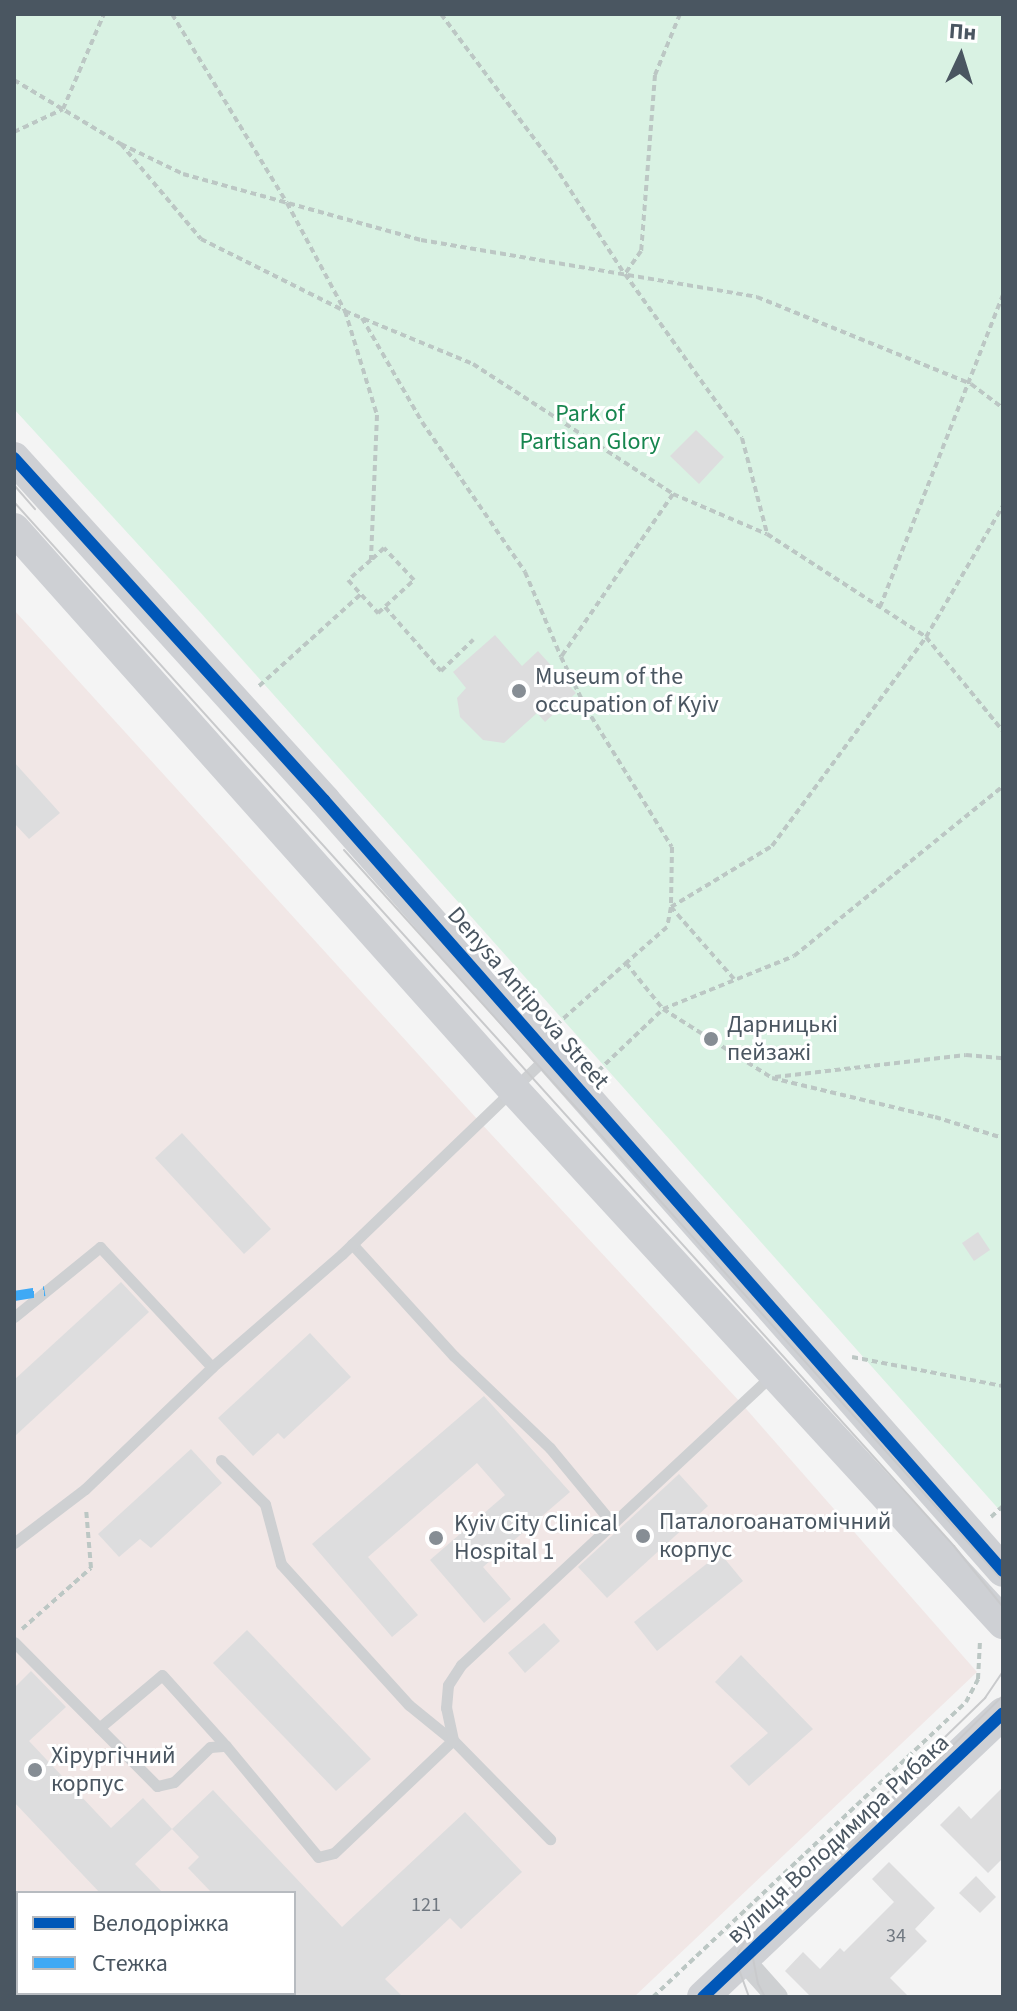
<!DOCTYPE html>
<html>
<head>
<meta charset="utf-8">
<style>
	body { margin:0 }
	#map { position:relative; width:1017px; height:2011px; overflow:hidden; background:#f4f4f4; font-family:"Source Sans 3",sans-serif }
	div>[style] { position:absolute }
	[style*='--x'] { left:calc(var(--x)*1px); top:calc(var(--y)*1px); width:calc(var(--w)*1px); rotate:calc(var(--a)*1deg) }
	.medical>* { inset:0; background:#f1e7e6 }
	.green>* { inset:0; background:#d9f2e3 }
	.building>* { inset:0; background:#ddddde }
	.path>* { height:4px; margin-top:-2px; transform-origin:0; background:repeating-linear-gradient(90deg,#bcc7c4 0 6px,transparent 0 10px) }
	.lane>* { height:11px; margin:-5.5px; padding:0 5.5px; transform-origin:5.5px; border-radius:5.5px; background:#ced0d2 }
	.street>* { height:22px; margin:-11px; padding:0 11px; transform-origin:11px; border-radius:11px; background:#ced0d2 }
	.secondary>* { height:32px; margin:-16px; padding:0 16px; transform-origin:16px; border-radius:16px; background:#ced0d4 }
	.tram>* { height:2px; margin:-1px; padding:0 1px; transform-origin:1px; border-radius:1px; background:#c9cacc }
	.quiet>* { height:10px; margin-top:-5px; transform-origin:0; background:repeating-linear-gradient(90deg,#3fa9f5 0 20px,transparent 0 30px) }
	.cycleway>* { height:12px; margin:-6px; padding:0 6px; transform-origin:6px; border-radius:6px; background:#0057b8 }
	.dots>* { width:22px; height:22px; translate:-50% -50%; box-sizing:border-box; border:4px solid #fff; border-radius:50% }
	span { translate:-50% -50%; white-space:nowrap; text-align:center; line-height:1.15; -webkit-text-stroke:6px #fff; paint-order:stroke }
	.number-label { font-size:20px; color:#707881 }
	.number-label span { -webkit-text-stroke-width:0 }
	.park-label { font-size:24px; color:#17864f }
	.poi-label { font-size:24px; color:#4a5661 }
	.left { translate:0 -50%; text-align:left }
	.street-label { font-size:24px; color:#4a5661 }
	.frame { position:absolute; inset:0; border:16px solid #4a5661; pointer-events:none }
	.legend { position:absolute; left:16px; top:1891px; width:280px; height:104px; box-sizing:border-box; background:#fff; border:2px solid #b7bbc0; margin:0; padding:10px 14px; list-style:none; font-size:24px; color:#4a5661 }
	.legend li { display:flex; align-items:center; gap:16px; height:40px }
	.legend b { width:40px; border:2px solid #b7bbc0 }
	.north { position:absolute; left:921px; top:16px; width:80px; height:80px; -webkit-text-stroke:6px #fff; paint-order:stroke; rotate:4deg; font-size:22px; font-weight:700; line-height:32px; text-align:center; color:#4a5661 }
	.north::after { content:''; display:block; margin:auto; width:28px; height:36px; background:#4a5661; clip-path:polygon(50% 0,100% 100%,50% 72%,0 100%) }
</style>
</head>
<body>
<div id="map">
	<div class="medical">
		<div style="clip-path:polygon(evenodd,14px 610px,478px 1120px,741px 1403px,977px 1672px,634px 1997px,14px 1997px,14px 610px,18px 1893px,294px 1893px,294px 1993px,18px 1993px,18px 1893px)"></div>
	</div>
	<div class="green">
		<div style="clip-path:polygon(14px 14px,1003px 14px,1003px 1514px,200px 612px,14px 409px)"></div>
	</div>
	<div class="building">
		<div style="clip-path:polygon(696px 430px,724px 457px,699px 484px,670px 456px)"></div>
		<div style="clip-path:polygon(495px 635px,522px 666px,538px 651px,576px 693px,545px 722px,537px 713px,504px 743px,483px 740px,460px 717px,457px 698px,466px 688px,453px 672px)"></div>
		<div style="clip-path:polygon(14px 762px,60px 813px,29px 839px,14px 823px)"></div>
		<div style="clip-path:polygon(182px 1133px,271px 1229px,244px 1254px,155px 1158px)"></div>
		<div style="clip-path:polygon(978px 1232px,990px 1250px,974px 1261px,962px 1243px)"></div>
		<div style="clip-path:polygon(121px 1282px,149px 1312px,14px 1437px,14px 1380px)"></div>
		<div style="clip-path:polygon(310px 1333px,351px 1377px,284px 1439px,278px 1433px,253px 1456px,218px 1418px)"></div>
		<div style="clip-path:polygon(484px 1396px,570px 1492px,483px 1567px,511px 1599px,484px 1623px,430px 1560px,505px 1495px,477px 1463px,368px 1557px,418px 1615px,392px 1637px,312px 1544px)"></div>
		<div style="clip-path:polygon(191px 1449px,222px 1483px,151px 1548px,140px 1539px,119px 1557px,98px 1534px)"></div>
		<div style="clip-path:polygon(679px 1474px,708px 1506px,607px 1598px,578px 1567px)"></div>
		<div style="clip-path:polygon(720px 1553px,743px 1581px,657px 1651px,634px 1622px)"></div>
		<div style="clip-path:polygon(544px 1623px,560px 1641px,525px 1673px,508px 1653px)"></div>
		<div style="clip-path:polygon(247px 1630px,371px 1759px,336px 1791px,213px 1663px)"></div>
		<div style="clip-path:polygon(741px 1655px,813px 1729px,749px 1786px,730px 1766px,768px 1733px,715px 1682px)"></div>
		<div style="clip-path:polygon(31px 1671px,66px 1707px,29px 1741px,111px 1828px,143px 1798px,172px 1829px,135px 1864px,163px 1893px,100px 1893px,14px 1802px,14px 1688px)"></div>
		<div style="clip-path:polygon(1003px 1787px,1003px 1858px,988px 1873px,940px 1825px,959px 1806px,971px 1819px)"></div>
		<div style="clip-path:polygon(213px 1790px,342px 1927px,465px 1812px,522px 1872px,461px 1929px,450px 1918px,385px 1979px,403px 1997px,294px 1997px,294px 1893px,212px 1893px,188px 1868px,199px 1857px,172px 1829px)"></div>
		<div style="clip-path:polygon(889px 1862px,935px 1908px,915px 1929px,927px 1941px,890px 1978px,909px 1997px,811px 1997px,785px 1971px,803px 1952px,820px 1969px,840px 1948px,844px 1952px,894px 1902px,872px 1879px)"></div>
		<div style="clip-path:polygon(976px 1876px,996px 1897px,980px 1913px,959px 1893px)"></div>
	</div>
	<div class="path">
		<div style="--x:172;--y:14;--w:221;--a:58.7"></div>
		<div style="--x:287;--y:203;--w:123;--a:61.8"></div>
		<div style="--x:345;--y:311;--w:109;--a:72.9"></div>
		<div style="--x:377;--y:415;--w:145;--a:92.4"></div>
		<div style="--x:371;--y:560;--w:30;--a:139"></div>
		<div style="--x:348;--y:580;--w:45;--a:47.7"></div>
		<div style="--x:378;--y:613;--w:49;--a:-42.5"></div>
		<div style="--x:414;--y:580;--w:44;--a:-133.2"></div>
		<div style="--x:384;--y:548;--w:18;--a:137"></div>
		<div style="--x:441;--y:14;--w:189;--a:53.2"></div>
		<div style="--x:554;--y:165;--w:129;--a:57.1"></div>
		<div style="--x:680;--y:14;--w:66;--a:112.3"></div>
		<div style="--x:655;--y:75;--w:177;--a:94.5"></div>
		<div style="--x:641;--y:251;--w:28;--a:125"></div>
		<div style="--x:625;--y:274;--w:201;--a:54.5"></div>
		<div style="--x:742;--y:438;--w:98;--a:75.3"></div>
		<div style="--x:14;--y:80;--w:125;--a:30.9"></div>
		<div style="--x:121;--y:144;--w:69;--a:25.8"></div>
		<div style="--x:183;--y:174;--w:247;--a:15.5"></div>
		<div style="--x:421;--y:240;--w:341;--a:9.6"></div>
		<div style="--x:757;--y:297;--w:231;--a:22.1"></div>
		<div style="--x:971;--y:384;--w:40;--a:37"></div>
		<div style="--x:14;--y:132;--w:54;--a:-25.1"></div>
		<div style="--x:63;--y:109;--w:103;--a:-66.7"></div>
		<div style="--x:121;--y:144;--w:124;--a:49.9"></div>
		<div style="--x:201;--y:239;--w:161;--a:26.6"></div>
		<div style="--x:345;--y:311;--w:139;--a:22.5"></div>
		<div style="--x:473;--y:364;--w:239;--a:33"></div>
		<div style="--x:673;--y:494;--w:102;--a:23.1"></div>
		<div style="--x:767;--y:534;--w:189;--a:32.9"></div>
		<div style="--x:926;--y:637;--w:122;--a:50.7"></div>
		<div style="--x:362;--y:318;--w:120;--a:60"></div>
		<div style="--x:422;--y:422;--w:182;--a:55.5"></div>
		<div style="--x:525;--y:572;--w:92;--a:67"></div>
		<div style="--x:673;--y:494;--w:198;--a:124.5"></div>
		<div style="--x:561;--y:657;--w:57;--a:63.9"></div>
		<div style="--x:586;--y:708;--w:163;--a:58.3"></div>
		<div style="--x:672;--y:847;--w:60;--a:91"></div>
		<div style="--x:671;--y:907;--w:20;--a:101"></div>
		<div style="--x:667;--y:927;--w:55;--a:138.7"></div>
		<div style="--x:626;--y:963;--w:59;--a:51.2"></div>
		<div style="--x:663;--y:1009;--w:141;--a:-22"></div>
		<div style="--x:794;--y:956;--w:269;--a:-39.1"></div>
		<div style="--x:385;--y:607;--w:85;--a:48.8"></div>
		<div style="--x:441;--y:671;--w:45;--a:-44.1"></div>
		<div style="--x:880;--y:607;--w:335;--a:-68.5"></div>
		<div style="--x:259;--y:686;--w:137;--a:-42"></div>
		<div style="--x:734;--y:979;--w:96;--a:-131.2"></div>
		<div style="--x:671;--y:907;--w:118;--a:-31.1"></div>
		<div style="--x:772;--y:846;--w:260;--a:-53.6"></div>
		<div style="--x:926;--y:637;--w:152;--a:-59.6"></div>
		<div style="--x:556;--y:1025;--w:94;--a:-41.5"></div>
		<div style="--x:598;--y:1071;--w:90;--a:-43.6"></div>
		<div style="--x:663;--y:1009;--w:129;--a:32.3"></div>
		<div style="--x:772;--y:1078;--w:168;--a:13.5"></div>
		<div style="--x:935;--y:1117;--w:71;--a:17.2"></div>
		<div style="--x:775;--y:1077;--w:192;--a:-6.6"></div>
		<div style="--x:966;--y:1055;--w:37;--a:5"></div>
		<div style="--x:852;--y:1357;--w:154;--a:10.9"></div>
		<div style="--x:991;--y:1517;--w:16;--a:-43"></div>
		<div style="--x:22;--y:1629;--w:92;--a:-41.5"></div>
		<div style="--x:91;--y:1568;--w:59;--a:-94.8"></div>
		<div style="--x:653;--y:1997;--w:430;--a:-43.3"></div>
		<div style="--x:966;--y:1702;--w:26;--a:-62"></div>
		<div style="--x:978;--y:1679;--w:39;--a:-87"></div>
	</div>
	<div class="lane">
		<div style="--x:352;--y:1244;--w:151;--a:47.7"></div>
		<div style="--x:454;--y:1356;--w:133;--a:43.8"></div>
		<div style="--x:550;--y:1448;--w:97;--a:50.4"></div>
		<div style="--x:14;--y:1317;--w:111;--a:-39.1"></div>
		<div style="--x:100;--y:1247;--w:164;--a:47"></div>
		<div style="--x:221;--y:1460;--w:62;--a:45"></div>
		<div style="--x:265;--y:1504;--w:62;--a:75.1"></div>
		<div style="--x:281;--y:1564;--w:190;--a:47.8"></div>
		<div style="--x:409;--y:1705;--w:55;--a:39.1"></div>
		<div style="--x:14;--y:1543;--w:89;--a:-37.3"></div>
		<div style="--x:85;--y:1489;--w:176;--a:-43.8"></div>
		<div style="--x:212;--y:1367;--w:172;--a:-41"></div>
		<div style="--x:342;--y:1254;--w:283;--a:-43.9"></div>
		<div style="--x:14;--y:1642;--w:203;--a:45.2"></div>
		<div style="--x:157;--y:1786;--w:17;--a:-13"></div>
		<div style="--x:174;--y:1782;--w:50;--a:-44.2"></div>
		<div style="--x:210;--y:1747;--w:16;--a:-4"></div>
		<div style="--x:226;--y:1746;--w:144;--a:50.3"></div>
		<div style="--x:318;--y:1857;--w:16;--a:-14"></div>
		<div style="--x:334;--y:1853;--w:164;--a:-43.5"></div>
		<div style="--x:453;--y:1740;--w:139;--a:45.6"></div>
		<div style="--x:99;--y:1728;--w:82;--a:-40.1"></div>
		<div style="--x:162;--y:1675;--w:94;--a:48"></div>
		<div style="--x:453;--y:1740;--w:33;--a:-102"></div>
		<div style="--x:446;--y:1708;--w:23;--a:-85"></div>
		<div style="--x:448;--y:1685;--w:24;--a:-57"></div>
		<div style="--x:461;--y:1665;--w:424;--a:-43"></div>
	</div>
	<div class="street">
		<div style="--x:743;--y:1959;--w:51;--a:48.2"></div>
	</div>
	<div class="secondary">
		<div style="--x:14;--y:458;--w:462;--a:47.8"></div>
		<div style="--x:324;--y:800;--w:1027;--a:48.63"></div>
		<div style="--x:14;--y:529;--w:750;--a:48.3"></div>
		<div style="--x:513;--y:1089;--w:725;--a:47.46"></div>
		<div style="--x:703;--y:1997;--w:413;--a:-43.4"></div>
	</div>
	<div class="tram">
		<div style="--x:14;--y:485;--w:32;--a:49"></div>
		<div style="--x:14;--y:502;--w:1405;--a:48"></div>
		<div style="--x:954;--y:1546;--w:78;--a:51.2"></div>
		<div style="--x:344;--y:850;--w:984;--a:47.97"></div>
		<div style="--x:749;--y:1997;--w:35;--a:-110"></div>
		<div style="--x:737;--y:1964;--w:11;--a:-85"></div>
		<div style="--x:738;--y:1953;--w:44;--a:-58.1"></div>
		<div style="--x:761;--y:1916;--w:313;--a:-44.2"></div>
		<div style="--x:985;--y:1698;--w:32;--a:-56"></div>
		<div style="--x:765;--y:1997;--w:15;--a:-118"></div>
		<div style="--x:758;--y:1984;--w:26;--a:-101"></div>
		<div style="--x:753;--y:1958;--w:13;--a:-77"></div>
		<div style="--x:756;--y:1945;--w:17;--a:-54"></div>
		<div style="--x:766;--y:1931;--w:334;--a:-44.8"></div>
	</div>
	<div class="quiet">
		<div style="--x:14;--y:1296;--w:31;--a:-9"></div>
	</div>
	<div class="cycleway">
		<div style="--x:14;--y:458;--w:462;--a:47.8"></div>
		<div style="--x:324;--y:800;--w:1027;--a:48.63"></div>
		<div style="--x:703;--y:1997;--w:413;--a:-43.4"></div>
	</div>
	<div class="dots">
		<div style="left:519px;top:691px;background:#868d94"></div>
		<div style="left:711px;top:1039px;background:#868d94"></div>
		<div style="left:643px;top:1536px;background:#868d94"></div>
		<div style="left:436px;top:1538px;background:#868d94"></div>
		<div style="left:35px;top:1770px;background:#868d94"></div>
	</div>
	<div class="number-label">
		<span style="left:426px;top:1905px">121</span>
		<span style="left:896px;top:1936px">34</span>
	</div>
	<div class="park-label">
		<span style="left:590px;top:428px">Park of<br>Partisan Glory</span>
	</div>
	<div class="poi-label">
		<span class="left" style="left:535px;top:691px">Museum of the<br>occupation of Kyiv</span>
		<span class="left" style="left:727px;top:1039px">Дарницькі<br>пейзажі</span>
		<span class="left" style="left:659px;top:1536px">Паталогоанатомічний<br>корпус</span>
		<span class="left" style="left:454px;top:1538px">Kyiv City Clinical<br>Hospital 1</span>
		<span class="left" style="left:51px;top:1770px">Хірургічний<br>корпус</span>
	</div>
	<div class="street-label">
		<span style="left:528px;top:998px;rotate:49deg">Denysa Antipova Street</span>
		<span style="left:838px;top:1839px;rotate:-43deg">вулиця Володимира Рибака</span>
	</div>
	<div class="frame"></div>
	<ul class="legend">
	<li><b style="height:10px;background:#0057b8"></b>Велодоріжка</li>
	<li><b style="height:10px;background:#3fa9f5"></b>Стежка</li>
	</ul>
	<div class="north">Пн</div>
</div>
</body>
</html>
